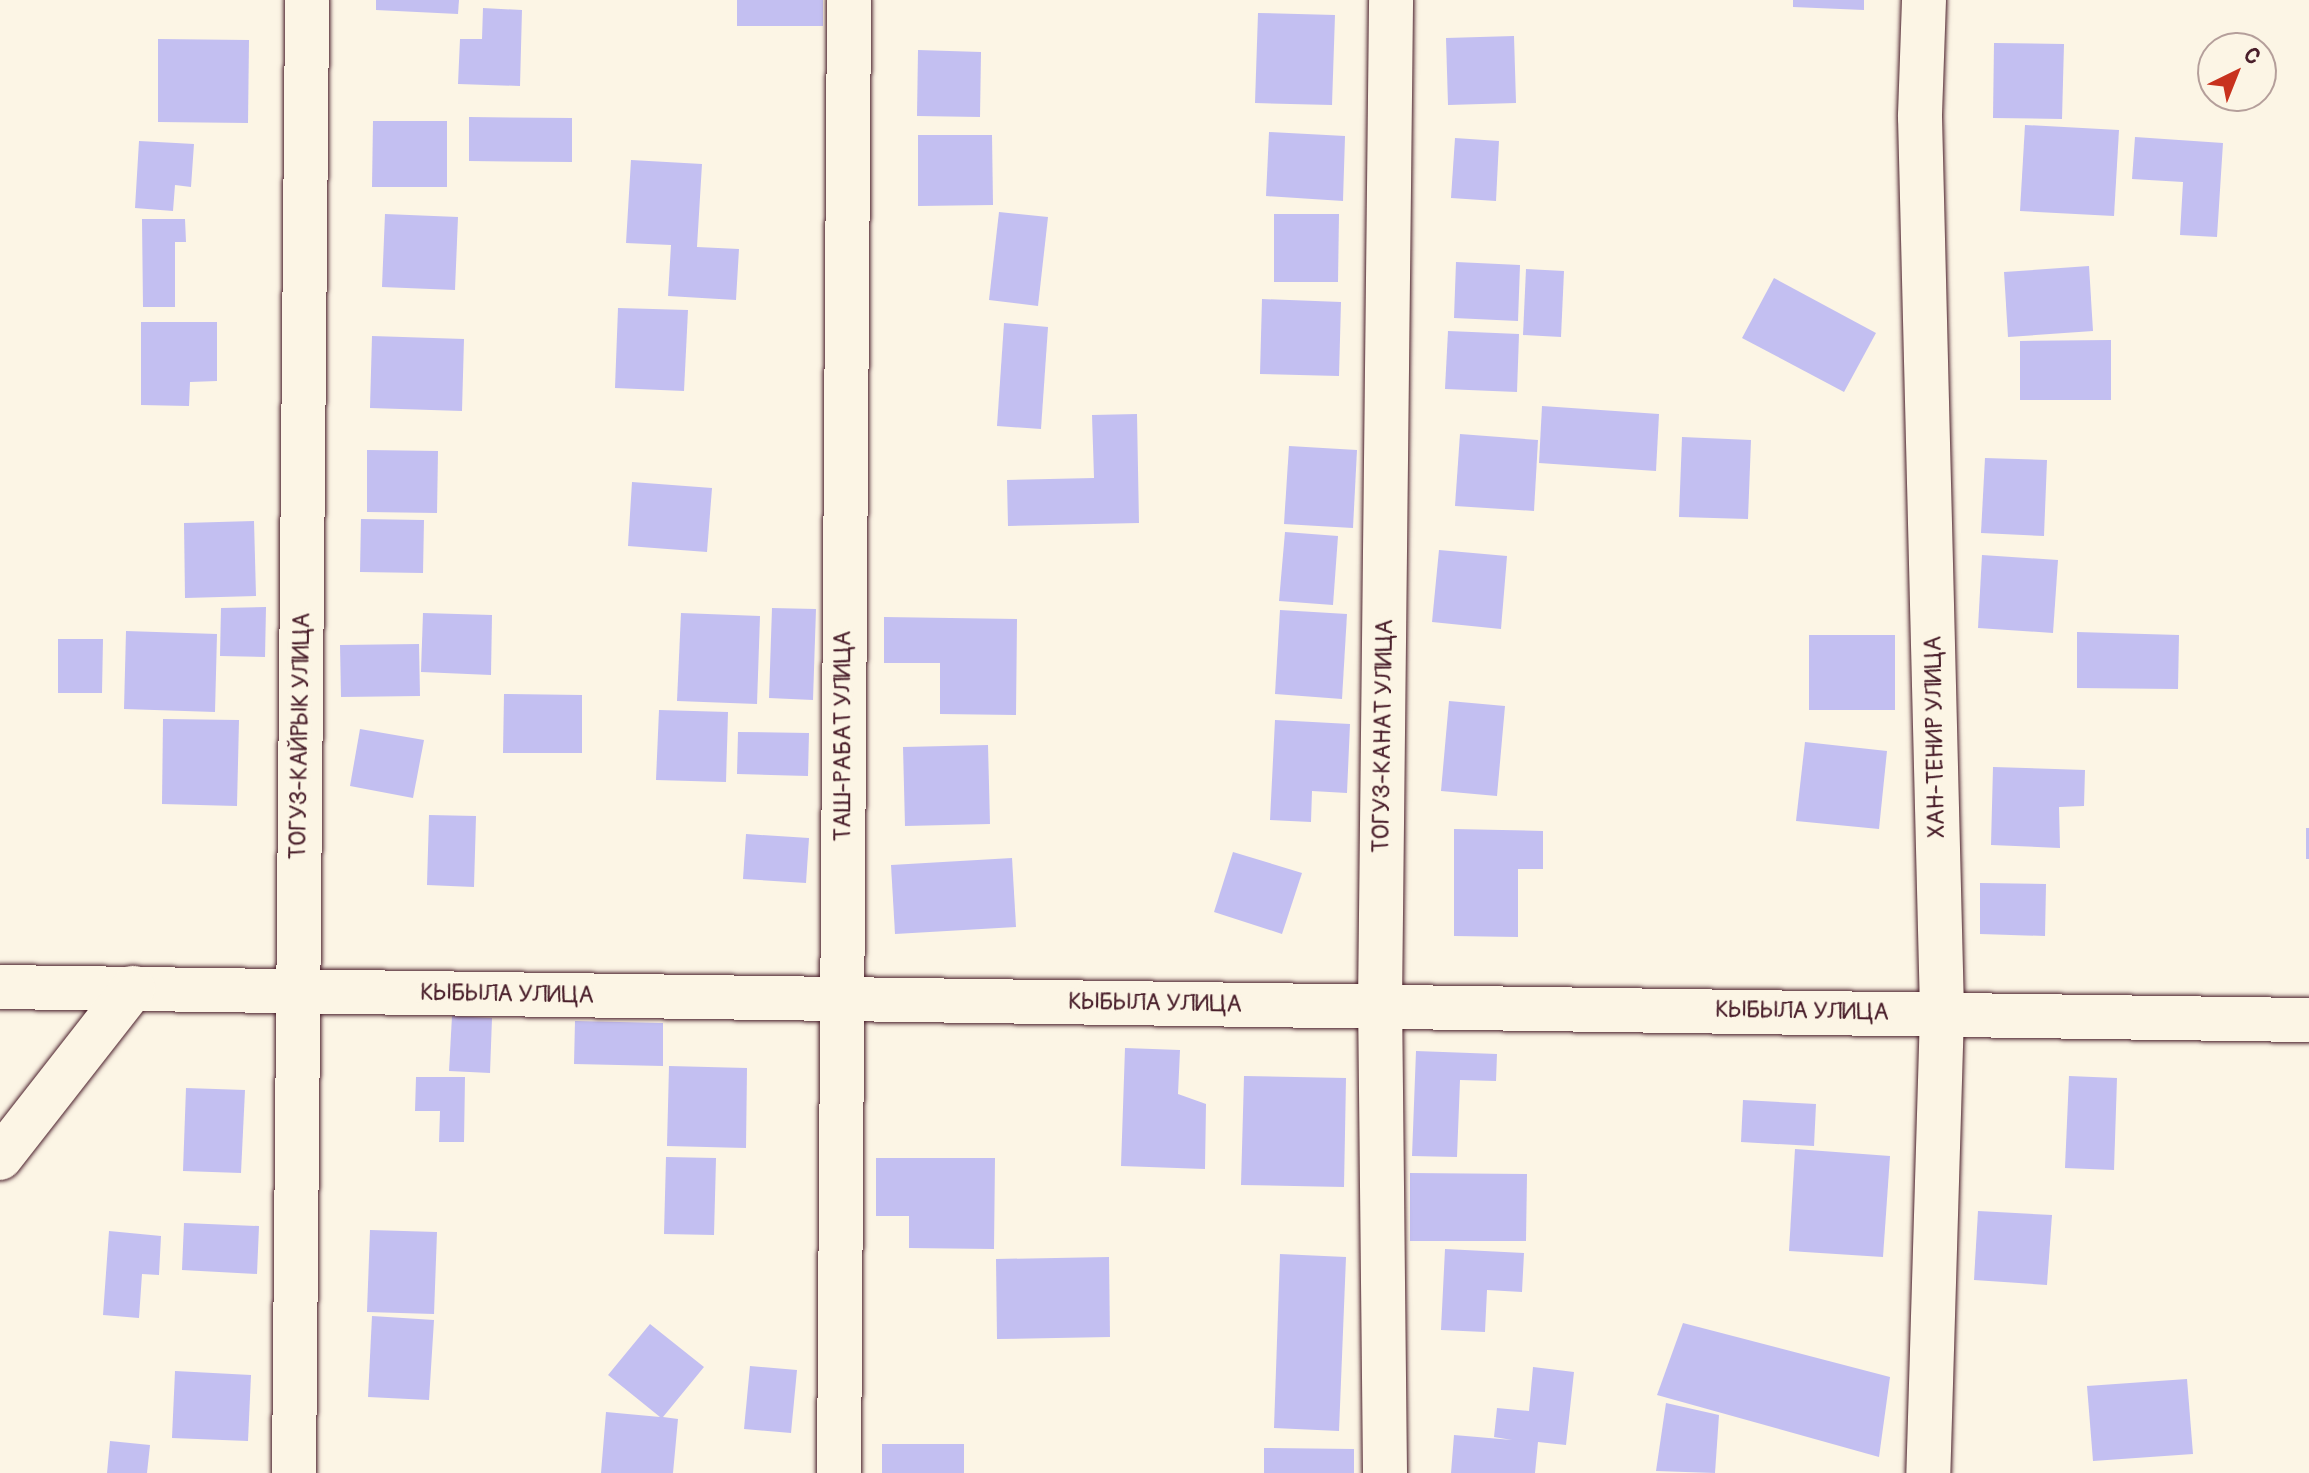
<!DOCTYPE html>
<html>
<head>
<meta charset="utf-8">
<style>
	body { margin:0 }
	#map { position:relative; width:2309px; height:1473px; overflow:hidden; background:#fcf5e5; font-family:Pangolin,sans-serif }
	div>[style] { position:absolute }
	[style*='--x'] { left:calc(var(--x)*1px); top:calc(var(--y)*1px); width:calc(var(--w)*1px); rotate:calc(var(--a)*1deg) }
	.building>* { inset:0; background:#c3bff1 }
	.roads { filter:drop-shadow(0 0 2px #4a1f2b) drop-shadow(0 0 2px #4a1f2b) }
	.street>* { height:44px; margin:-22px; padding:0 22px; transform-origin:22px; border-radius:22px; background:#fcf5e5 }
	span { translate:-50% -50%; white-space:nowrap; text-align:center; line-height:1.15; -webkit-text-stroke:8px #fcf5e5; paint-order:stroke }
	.street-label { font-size:24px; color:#4a1f2b }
	.north { position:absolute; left:2197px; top:32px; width:80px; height:80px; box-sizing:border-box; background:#fcf5e5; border:2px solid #b59f9b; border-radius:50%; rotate:43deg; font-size:22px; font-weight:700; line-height:32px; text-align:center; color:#4a1f2b }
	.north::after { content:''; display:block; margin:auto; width:28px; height:36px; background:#c8321e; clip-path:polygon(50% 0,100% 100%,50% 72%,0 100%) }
</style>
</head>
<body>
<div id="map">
	<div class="building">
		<div style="clip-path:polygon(376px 0,459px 0,458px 14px,376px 10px)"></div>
		<div style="clip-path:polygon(737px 0,823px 0,823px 26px,737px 26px)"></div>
		<div style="clip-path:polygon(1793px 0,1864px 0,1864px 10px,1793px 7px)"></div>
		<div style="clip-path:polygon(483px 8px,522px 10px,520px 86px,458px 84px,460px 39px,482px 39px)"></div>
		<div style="clip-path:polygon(1258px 13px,1335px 15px,1332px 105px,1255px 103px)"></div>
		<div style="clip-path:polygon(1514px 36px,1516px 103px,1448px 105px,1446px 38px)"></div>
		<div style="clip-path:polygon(158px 39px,249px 40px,248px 123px,158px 122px)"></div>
		<div style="clip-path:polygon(1994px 43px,2064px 44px,2062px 119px,1993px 118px)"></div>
		<div style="clip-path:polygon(918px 50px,981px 52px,980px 117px,917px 116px)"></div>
		<div style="clip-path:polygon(469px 117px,572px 118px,572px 162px,469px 161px)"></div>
		<div style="clip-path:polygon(373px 121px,447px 121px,447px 187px,372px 187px)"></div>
		<div style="clip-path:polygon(2025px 125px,2119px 130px,2114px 216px,2020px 211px)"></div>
		<div style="clip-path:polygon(1269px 132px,1345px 136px,1343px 201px,1266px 196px)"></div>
		<div style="clip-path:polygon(918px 135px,992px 135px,993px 205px,918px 206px)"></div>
		<div style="clip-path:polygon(2135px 137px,2223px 143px,2217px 237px,2180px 235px,2183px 182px,2132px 179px)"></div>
		<div style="clip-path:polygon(1455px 138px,1499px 141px,1496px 201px,1451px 198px)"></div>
		<div style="clip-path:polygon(139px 141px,194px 144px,191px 187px,175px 185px,173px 211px,135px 208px)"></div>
		<div style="clip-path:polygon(631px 160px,702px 164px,697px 247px,739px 249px,736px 300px,668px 296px,671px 245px,626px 243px)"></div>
		<div style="clip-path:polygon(999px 212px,1048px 217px,1038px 306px,989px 300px)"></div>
		<div style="clip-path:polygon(385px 214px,458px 217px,455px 290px,382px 287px)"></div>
		<div style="clip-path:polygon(1274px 214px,1339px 214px,1338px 282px,1274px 282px)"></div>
		<div style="clip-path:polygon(142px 219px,185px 219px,186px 242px,175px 242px,175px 307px,143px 307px)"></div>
		<div style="clip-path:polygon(1456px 262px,1520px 265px,1518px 321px,1454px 318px)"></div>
		<div style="clip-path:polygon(2089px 266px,2093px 331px,2008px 337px,2004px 272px)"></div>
		<div style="clip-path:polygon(1526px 269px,1564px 271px,1561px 337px,1523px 335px)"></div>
		<div style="clip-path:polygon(1774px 278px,1876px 333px,1844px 392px,1742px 338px)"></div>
		<div style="clip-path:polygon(1262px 299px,1341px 302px,1339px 376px,1260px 374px)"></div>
		<div style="clip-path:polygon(618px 308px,688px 310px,684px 391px,615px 388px)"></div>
		<div style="clip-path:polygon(141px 322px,217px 322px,217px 381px,190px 382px,189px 406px,141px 405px)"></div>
		<div style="clip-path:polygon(1004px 323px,1048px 327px,1041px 429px,997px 426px)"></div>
		<div style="clip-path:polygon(1448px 331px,1519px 334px,1517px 392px,1445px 389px)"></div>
		<div style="clip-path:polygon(372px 336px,464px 339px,462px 411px,370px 408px)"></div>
		<div style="clip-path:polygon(2111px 340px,2111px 400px,2020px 400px,2020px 341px)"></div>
		<div style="clip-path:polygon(1542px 406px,1659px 414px,1656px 471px,1539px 463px)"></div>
		<div style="clip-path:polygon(1137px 414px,1139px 523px,1008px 526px,1007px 480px,1094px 478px,1092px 415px)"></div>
		<div style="clip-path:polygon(1460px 434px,1538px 440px,1534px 511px,1455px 506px)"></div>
		<div style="clip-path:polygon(1682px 437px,1751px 440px,1748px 519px,1679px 517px)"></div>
		<div style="clip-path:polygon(1289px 446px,1357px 450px,1353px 528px,1284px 524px)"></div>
		<div style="clip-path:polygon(367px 450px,438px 451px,437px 513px,367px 512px)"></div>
		<div style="clip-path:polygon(1985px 458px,2047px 460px,2044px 536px,1981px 533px)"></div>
		<div style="clip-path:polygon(632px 482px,712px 488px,707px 552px,628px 546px)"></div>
		<div style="clip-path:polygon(361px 519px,424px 520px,423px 573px,360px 572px)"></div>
		<div style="clip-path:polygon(254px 521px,256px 596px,185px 598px,184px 523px)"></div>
		<div style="clip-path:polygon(1285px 532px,1338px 536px,1333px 605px,1279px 601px)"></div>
		<div style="clip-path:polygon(1439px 550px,1507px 556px,1501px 629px,1432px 622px)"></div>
		<div style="clip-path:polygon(1982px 555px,2058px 560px,2053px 633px,1978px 628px)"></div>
		<div style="clip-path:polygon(266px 607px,265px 657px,220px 656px,221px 608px)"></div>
		<div style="clip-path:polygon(772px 608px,816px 609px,813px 700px,769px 698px)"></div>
		<div style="clip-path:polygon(1280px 610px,1347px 614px,1342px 699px,1275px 694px)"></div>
		<div style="clip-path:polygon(423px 613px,492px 615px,491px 675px,421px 672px)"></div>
		<div style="clip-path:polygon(681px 613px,760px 616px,757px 704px,677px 701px)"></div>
		<div style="clip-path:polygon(884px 617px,1017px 619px,1016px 715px,940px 714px,940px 663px,884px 663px)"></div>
		<div style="clip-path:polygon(126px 631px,217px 634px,215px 712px,124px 709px)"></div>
		<div style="clip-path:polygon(2077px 632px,2179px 635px,2178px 689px,2077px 688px)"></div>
		<div style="clip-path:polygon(1809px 635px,1895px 635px,1895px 710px,1809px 710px)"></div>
		<div style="clip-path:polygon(58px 639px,103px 639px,102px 693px,58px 693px)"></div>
		<div style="clip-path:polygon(419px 644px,420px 696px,341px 697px,340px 645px)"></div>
		<div style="clip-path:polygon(504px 694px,582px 695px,582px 753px,503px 753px)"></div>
		<div style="clip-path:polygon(1449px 701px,1505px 706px,1497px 796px,1441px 791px)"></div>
		<div style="clip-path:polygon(659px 710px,728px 712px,726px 782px,656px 780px)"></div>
		<div style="clip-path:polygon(163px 719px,239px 720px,237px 806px,162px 804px)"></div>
		<div style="clip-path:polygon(1275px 720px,1350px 724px,1347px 793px,1312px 791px,1311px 822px,1270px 820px)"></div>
		<div style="clip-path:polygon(360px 729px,424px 740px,413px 798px,350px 786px)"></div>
		<div style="clip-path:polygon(738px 732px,809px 733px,808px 776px,737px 774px)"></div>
		<div style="clip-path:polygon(1805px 742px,1887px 751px,1879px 829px,1796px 821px)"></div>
		<div style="clip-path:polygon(988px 745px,990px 824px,905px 826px,903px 747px)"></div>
		<div style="clip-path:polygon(1993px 767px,2085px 770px,2084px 806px,2059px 807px,2060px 848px,1991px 845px)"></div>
		<div style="clip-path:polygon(429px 815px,476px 816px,474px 887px,427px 885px)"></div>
		<div style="clip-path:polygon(2306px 828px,2309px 828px,2309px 859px,2306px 859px)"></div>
		<div style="clip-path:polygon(1454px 829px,1543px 831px,1543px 869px,1518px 869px,1518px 937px,1454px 936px)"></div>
		<div style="clip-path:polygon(746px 834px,809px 838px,806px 883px,743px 879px)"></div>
		<div style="clip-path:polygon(1233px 852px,1302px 873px,1282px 934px,1214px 912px)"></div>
		<div style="clip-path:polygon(1012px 858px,1016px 927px,895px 934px,891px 865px)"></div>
		<div style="clip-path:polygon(1980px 883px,2046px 884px,2045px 936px,1980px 934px)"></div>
		<div style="clip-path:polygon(452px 1016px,492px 1018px,490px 1073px,449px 1071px)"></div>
		<div style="clip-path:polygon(575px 1021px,663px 1023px,663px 1066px,574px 1064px)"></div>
		<div style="clip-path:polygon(1125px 1048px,1180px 1050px,1178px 1094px,1206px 1104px,1205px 1169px,1121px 1166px)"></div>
		<div style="clip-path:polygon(1416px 1051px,1497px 1054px,1496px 1081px,1460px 1080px,1457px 1157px,1412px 1156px)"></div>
		<div style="clip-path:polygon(669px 1066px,747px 1068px,746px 1148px,667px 1146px)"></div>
		<div style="clip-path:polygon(1244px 1076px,1346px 1078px,1344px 1187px,1241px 1185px)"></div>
		<div style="clip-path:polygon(2069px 1076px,2117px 1078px,2114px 1170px,2065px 1168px)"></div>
		<div style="clip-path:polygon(416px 1077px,465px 1077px,464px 1142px,439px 1142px,440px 1111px,415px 1111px)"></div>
		<div style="clip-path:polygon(186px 1088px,245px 1090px,241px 1173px,183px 1171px)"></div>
		<div style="clip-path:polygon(1743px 1100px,1816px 1104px,1814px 1146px,1741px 1142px)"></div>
		<div style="clip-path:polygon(1795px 1149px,1890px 1156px,1883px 1257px,1789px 1251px)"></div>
		<div style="clip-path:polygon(666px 1157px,716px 1158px,714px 1235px,664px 1234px)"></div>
		<div style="clip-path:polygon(876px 1158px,995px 1158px,994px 1249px,909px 1248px,909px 1216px,876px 1216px)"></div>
		<div style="clip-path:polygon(1410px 1173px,1527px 1174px,1526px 1241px,1410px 1241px)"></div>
		<div style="clip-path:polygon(1978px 1211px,2052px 1215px,2047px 1285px,1974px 1280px)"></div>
		<div style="clip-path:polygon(184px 1223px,259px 1226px,257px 1274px,182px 1270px)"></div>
		<div style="clip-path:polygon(370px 1230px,437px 1232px,434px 1314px,367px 1312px)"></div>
		<div style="clip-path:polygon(109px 1231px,161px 1236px,159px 1275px,142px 1274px,139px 1318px,103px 1315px)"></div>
		<div style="clip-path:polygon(1445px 1249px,1524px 1253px,1522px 1292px,1487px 1290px,1485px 1332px,1441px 1330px)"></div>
		<div style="clip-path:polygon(1280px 1254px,1346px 1257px,1339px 1431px,1274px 1428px)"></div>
		<div style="clip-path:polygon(1109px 1257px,1110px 1337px,997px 1339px,996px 1259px)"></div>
		<div style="clip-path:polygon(372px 1316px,434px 1320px,429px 1400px,368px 1397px)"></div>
		<div style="clip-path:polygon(1683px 1323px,1890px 1377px,1879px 1457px,1657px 1395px)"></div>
		<div style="clip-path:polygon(650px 1324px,704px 1367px,663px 1417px,678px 1419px,673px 1473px,601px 1473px,606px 1412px,660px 1417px,608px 1375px)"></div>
		<div style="clip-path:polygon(750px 1366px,797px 1370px,791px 1433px,744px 1429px)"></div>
		<div style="clip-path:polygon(1533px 1367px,1574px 1372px,1566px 1445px,1538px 1442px,1535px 1473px,1451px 1473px,1454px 1435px,1512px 1440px,1494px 1437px,1497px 1408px,1529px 1411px)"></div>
		<div style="clip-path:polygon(175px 1371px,251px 1375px,248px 1441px,172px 1438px)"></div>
		<div style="clip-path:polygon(2187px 1379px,2193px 1454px,2093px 1461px,2087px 1386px)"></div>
		<div style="clip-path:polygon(1666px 1403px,1719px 1415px,1715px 1473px,1656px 1471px)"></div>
		<div style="clip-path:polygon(110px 1441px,150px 1445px,147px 1473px,107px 1473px)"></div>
		<div style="clip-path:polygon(882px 1444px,964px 1444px,964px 1473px,882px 1473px)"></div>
		<div style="clip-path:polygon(1264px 1448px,1354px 1449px,1354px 1473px,1264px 1473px)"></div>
	</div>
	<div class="roads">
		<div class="street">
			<div style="--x:1924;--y:0;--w:117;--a:92"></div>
			<div style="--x:1920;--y:117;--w:896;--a:88.59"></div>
			<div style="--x:1942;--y:1013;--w:460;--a:91.7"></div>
			<div style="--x:0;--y:987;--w:2309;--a:0.82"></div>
			<div style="--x:0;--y:1158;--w:216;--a:-52"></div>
			<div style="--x:294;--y:1473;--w:1473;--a:-89.49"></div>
			<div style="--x:839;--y:1473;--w:1473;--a:-89.61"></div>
			<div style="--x:1385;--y:1473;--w:467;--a:-90.6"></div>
			<div style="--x:1380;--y:1006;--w:1006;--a:-89.37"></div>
		</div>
	</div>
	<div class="street-label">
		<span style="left:300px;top:736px;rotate:-89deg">ТОГУЗ-КАЙРЫК УЛИЦА</span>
		<span style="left:843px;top:736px;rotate:-90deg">ТАШ-РАБАТ УЛИЦА</span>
		<span style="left:1383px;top:736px;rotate:-89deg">ТОГУЗ-КАНАТ УЛИЦА</span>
		<span style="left:1935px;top:737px;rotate:-91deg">ХАН-ТЕНИР УЛИЦА</span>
		<span style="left:507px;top:994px;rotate:1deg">КЫБЫЛА УЛИЦА</span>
		<span style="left:1155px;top:1003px;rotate:1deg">КЫБЫЛА УЛИЦА</span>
		<span style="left:1802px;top:1011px;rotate:1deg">КЫБЫЛА УЛИЦА</span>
	</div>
	<div class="north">С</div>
</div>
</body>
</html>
